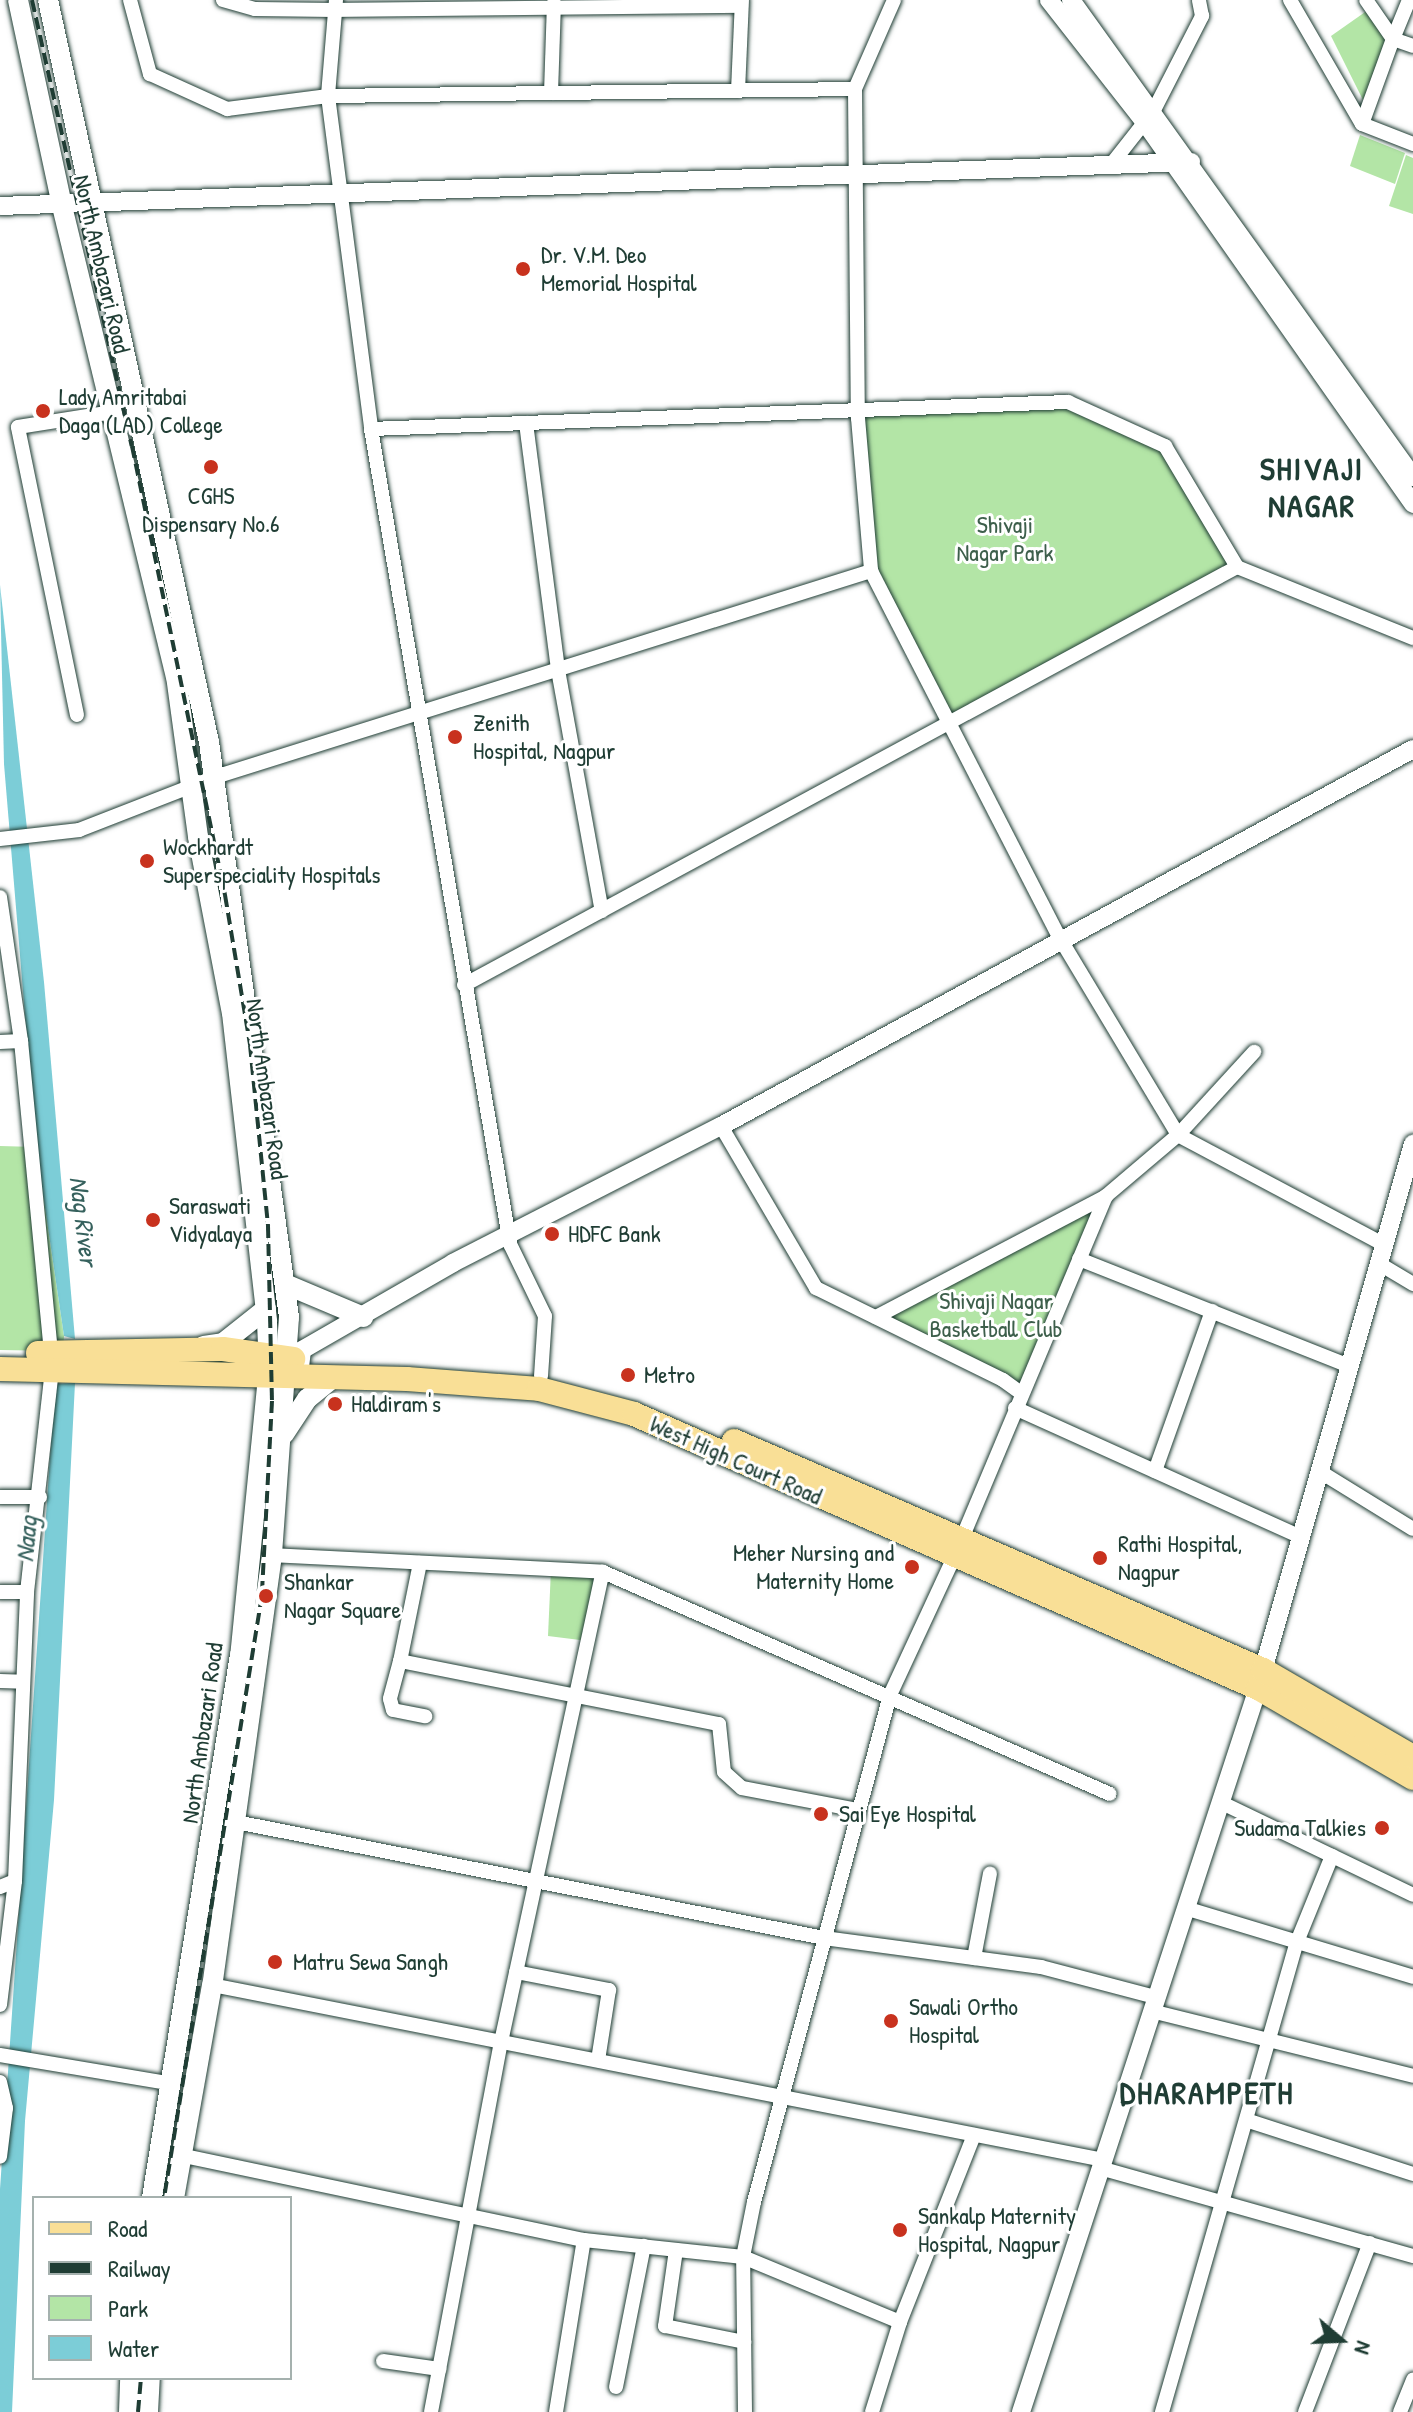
<!DOCTYPE html>
<html>
<head>
<meta charset="utf-8">
<style>
	body { margin:0 }
	#map { position:relative; width:1413px; height:2412px; overflow:hidden; background:#fff; font-family:"Patrick Hand",sans-serif }
	div>[style] { position:absolute }
	[style*='--x'] { left:calc(var(--x)*1px); top:calc(var(--y)*1px); width:calc(var(--w)*1px); rotate:calc(var(--a)*1deg) }
	.green>* { inset:0; background:#b3e5a6 }
	.water>* { inset:0; background:#7ccdd7 }
	.roads { filter:drop-shadow(0 0 2px #1f3d34) drop-shadow(0 0 2px #1f3d34) }
	.minor>* { height:14px; margin:-7px; padding:0 7px; transform-origin:7px; border-radius:7px; background:#fff }
	.tertiary>* { height:18px; margin:-9px; padding:0 9px; transform-origin:9px; border-radius:9px; background:#fff }
	.secondary>* { height:20px; margin:-10px; padding:0 10px; transform-origin:10px; border-radius:10px; background:#fff }
	.primary>* { height:24px; margin:-12px; padding:0 12px; transform-origin:12px; border-radius:12px; background:#f9df96 }
	.rail>* { height:4px; margin-top:-2px; transform-origin:0; background:repeating-linear-gradient(90deg,#1f3d34 0 12px,transparent 0 18px) }
	.dots>* { width:22px; height:22px; translate:-50% -50%; box-sizing:border-box; border:4px solid #fff; border-radius:50% }
	span { translate:-50% -50%; white-space:nowrap; text-align:center; line-height:1.15; -webkit-text-stroke:6px #fff; paint-order:stroke }
	.poi-label { font-size:24px; color:#1f3d34 }
	.left { translate:0 -50%; text-align:left }
	.right { translate:-100% -50%; text-align:right }
	.street-label { font-size:24px; color:#1f3d34 }
	.park-label { font-size:24px; color:#3d5f4b }
	.water-label { font-size:26px; color:#36615d; font-style:italic }
	.district-label { font-size:32px; color:#1f3d34; font-weight:700; letter-spacing:2px }
	.legend { position:absolute; left:32px; top:2196px; width:260px; height:184px; box-sizing:border-box; background:#fff; border:2px solid #a5b1ae; margin:0; padding:10px 14px; list-style:none; font-size:24px; color:#1f3d34 }
	.legend li { display:flex; align-items:center; gap:16px; height:40px }
	.legend b { width:40px; border:2px solid #a5b1ae }
	.north { position:absolute; left:1301px; top:2300px; width:80px; height:80px; -webkit-text-stroke:6px #fff; paint-order:stroke; rotate:109deg; font-size:22px; font-weight:700; line-height:32px; text-align:center; color:#1f3d34 }
	.north::after { content:''; display:block; margin:auto; width:28px; height:36px; background:#1f3d34; clip-path:polygon(50% 0,100% 100%,50% 72%,0 100%) }
</style>
</head>
<body>
<div id="map">
	<div class="green">
		<div style="clip-path:polygon(1368px 10px,1388px 40px,1363px 100px,1331px 36px)"></div>
		<div style="clip-path:polygon(1360px 135px,1405px 153px,1395px 184px,1350px 166px)"></div>
		<div style="clip-path:polygon(1406px 155px,1413px 158px,1413px 214px,1389px 206px)"></div>
		<div style="clip-path:polygon(1068px 402px,1165px 446px,1237px 567px,950px 722px,871px 571px,858px 410px)"></div>
		<div style="clip-path:polygon(0 1146px,36px 1147px,64px 1336px,63px 1349px,58px 1351px,0 1350px)"></div>
		<div style="clip-path:polygon(1106px 1196px,1020px 1387px,884px 1316px)"></div>
		<div style="clip-path:polygon(551px 1569px,603px 1572px,588px 1641px,548px 1636px)"></div>
	</div>
	<div class="water">
		<div style="clip-path:polygon(0 585px,44px 982px,75px 1339px,64px 1336px,36px 1147px,4px 764px)"></div>
		<div style="clip-path:polygon(75px 1383px,54px 1800px,25px 2121px,12px 2412px,0 2412px,0 2189px,55px 1384px)"></div>
	</div>
	<div class="roads">
		<div class="minor">
			<div style="--x:130;--y:0;--w:77;--a:74.9"></div>
			<div style="--x:150;--y:74;--w:85;--a:24.4"></div>
			<div style="--x:227;--y:109;--w:102;--a:-7.3"></div>
			<div style="--x:328;--y:96;--w:527;--a:-0.76"></div>
			<div style="--x:223;--y:0;--w:33;--a:16"></div>
			<div style="--x:255;--y:9;--w:80;--a:0.7"></div>
			<div style="--x:335;--y:10;--w:404;--a:-0.6"></div>
			<div style="--x:336;--y:0;--w:96;--a:94.8"></div>
			<div style="--x:328;--y:96;--w:336;--a:82.6"></div>
			<div style="--x:371;--y:429;--w:827;--a:80.32"></div>
			<div style="--x:510;--y:1244;--w:80;--a:64.1"></div>
			<div style="--x:545;--y:1316;--w:60;--a:93.8"></div>
			<div style="--x:894;--y:0;--w:97;--a:113.7"></div>
			<div style="--x:855;--y:89;--w:329;--a:89.5"></div>
			<div style="--x:858;--y:418;--w:154;--a:85.1"></div>
			<div style="--x:871;--y:571;--w:415;--a:62.8"></div>
			<div style="--x:1061;--y:940;--w:227;--a:59"></div>
			<div style="--x:1178;--y:1135;--w:232;--a:28"></div>
			<div style="--x:1290;--y:0;--w:143;--a:59.9"></div>
			<div style="--x:1362;--y:124;--w:55;--a:21.4"></div>
			<div style="--x:1409;--y:0;--w:42;--a:112.3"></div>
			<div style="--x:1393;--y:39;--w:21;--a:19"></div>
			<div style="--x:738;--y:91;--w:91;--a:-87.5"></div>
			<div style="--x:551;--y:93;--w:90;--a:-88.1"></div>
			<div style="--x:1362;--y:124;--w:90;--a:-70"></div>
			<div style="--x:1393;--y:39;--w:47;--a:-124.7"></div>
			<div style="--x:1110;--y:166;--w:71;--a:-51.8"></div>
			<div style="--x:1154;--y:110;--w:106;--a:-62.9"></div>
			<div style="--x:1202;--y:16;--w:16;--a:-101"></div>
			<div style="--x:526;--y:423;--w:249;--a:82.6"></div>
			<div style="--x:558;--y:670;--w:245;--a:79.7"></div>
			<div style="--x:371;--y:429;--w:698;--a:-2.22"></div>
			<div style="--x:1068;--y:402;--w:107;--a:24.4"></div>
			<div style="--x:1165;--y:446;--w:141;--a:59.2"></div>
			<div style="--x:1237;--y:567;--w:190;--a:22"></div>
			<div style="--x:77;--y:715;--w:294;--a:-101.6"></div>
			<div style="--x:18;--y:427;--w:96;--a:-9"></div>
			<div style="--x:0;--y:839;--w:80;--a:-6.5"></div>
			<div style="--x:79;--y:830;--w:146;--a:-21.3"></div>
			<div style="--x:215;--y:777;--w:688;--a:-17.43"></div>
			<div style="--x:0;--y:897;--w:146;--a:81.7"></div>
			<div style="--x:21;--y:1041;--w:313;--a:84.5"></div>
			<div style="--x:464;--y:985;--w:879;--a:-28.4"></div>
			<div style="--x:0;--y:1042;--w:21;--a:-3"></div>
			<div style="--x:721;--y:1126;--w:188;--a:59.6"></div>
			<div style="--x:816;--y:1288;--w:208;--a:26.2"></div>
			<div style="--x:1003;--y:1380;--w:22;--a:36"></div>
			<div style="--x:1079;--y:1259;--w:290;--a:21.6"></div>
			<div style="--x:1378;--y:1263;--w:41;--a:31"></div>
			<div style="--x:876;--y:1317;--w:260;--a:-27.7"></div>
			<div style="--x:1106;--y:1196;--w:94;--a:-40.3"></div>
			<div style="--x:1178;--y:1135;--w:113;--a:-47.5"></div>
			<div style="--x:1015;--y:1408;--w:314;--a:24.3"></div>
			<div style="--x:1155;--y:1471;--w:170;--a:-70.4"></div>
			<div style="--x:1319;--y:1471;--w:110;--a:31.7"></div>
			<div style="--x:0;--y:1497;--w:40;--a:0"></div>
			<div style="--x:272;--y:1555;--w:331;--a:2.9"></div>
			<div style="--x:603;--y:1572;--w:553;--a:23.65"></div>
			<div style="--x:420;--y:1563;--w:100;--a:101.5"></div>
			<div style="--x:400;--y:1661;--w:325;--a:11.2"></div>
			<div style="--x:719;--y:1724;--w:48;--a:84.1"></div>
			<div style="--x:724;--y:1772;--w:24;--a:42"></div>
			<div style="--x:742;--y:1788;--w:117;--a:10.8"></div>
			<div style="--x:0;--y:1592;--w:27;--a:0"></div>
			<div style="--x:400;--y:1661;--w:39;--a:105"></div>
			<div style="--x:390;--y:1699;--w:11;--a:75"></div>
			<div style="--x:393;--y:1710;--w:33;--a:11"></div>
			<div style="--x:0;--y:1681;--w:23;--a:2"></div>
			<div style="--x:1220;--y:1802;--w:214;--a:25.7"></div>
			<div style="--x:236;--y:1822;--w:599;--a:11.16"></div>
			<div style="--x:824;--y:1938;--w:219;--a:7.6"></div>
			<div style="--x:1041;--y:1967;--w:118;--a:14.7"></div>
			<div style="--x:0;--y:1887;--w:16;--a:-22"></div>
			<div style="--x:1185;--y:1908;--w:238;--a:16.8"></div>
			<div style="--x:974;--y:1958;--w:86;--a:-79.3"></div>
			<div style="--x:516;--y:1972;--w:95;--a:11"></div>
			<div style="--x:609;--y:1990;--w:71;--a:98.9"></div>
			<div style="--x:212;--y:1985;--w:908;--a:11.11"></div>
			<div style="--x:0;--y:2005;--w:125;--a:-83.1"></div>
			<div style="--x:15;--y:1881;--w:289;--a:-87.6"></div>
			<div style="--x:27;--y:1592;--w:223;--a:-83.6"></div>
			<div style="--x:1151;--y:2011;--w:270;--a:13.9"></div>
			<div style="--x:0;--y:2055;--w:175;--a:9.5"></div>
			<div style="--x:0;--y:2082;--w:27;--a:77"></div>
			<div style="--x:6;--y:2108;--w:49;--a:97"></div>
			<div style="--x:1249;--y:2121;--w:172;--a:17.9"></div>
			<div style="--x:180;--y:2155;--w:413;--a:11.9"></div>
			<div style="--x:584;--y:2240;--w:160;--a:6.1"></div>
			<div style="--x:743;--y:2257;--w:170;--a:22.5"></div>
			<div style="--x:1100;--y:2168;--w:325;--a:15.7"></div>
			<div style="--x:676;--y:2250;--w:77;--a:98.2"></div>
			<div style="--x:665;--y:2326;--w:81;--a:11.4"></div>
			<div style="--x:383;--y:2361;--w:57;--a:8.1"></div>
			<div style="--x:616;--y:2387;--w:144;--a:-78.8"></div>
			<div style="--x:431;--y:2412;--w:377;--a:-79.3"></div>
			<div style="--x:501;--y:2042;--w:481;--a:-77.8"></div>
			<div style="--x:556;--y:2412;--w:174;--a:-80.8"></div>
			<div style="--x:745;--y:2412;--w:155;--a:-90.7"></div>
			<div style="--x:743;--y:2257;--w:56;--a:-78.7"></div>
			<div style="--x:754;--y:2202;--w:525;--a:-74.98"></div>
			<div style="--x:890;--y:1695;--w:154;--a:-65.1"></div>
			<div style="--x:955;--y:1555;--w:389;--a:-67.2"></div>
			<div style="--x:872;--y:2412;--w:94;--a:-72.7"></div>
			<div style="--x:900;--y:2322;--w:201;--a:-68.4"></div>
			<div style="--x:1162;--y:2412;--w:489;--a:-74"></div>
			<div style="--x:1297;--y:1942;--w:93;--a:-67.9"></div>
			<div style="--x:1305;--y:2412;--w:181;--a:-69"></div>
			<div style="--x:1400;--y:2412;--w:35;--a:-68"></div>
		</div>
		<div class="tertiary">
			<div style="--x:1049;--y:0;--w:154;--a:51.9"></div>
			<div style="--x:1144;--y:121;--w:468;--a:54.9"></div>
			<div style="--x:1071;--y:0;--w:587;--a:54.36"></div>
			<div style="--x:0;--y:206;--w:1192;--a:-2.12"></div>
			<div style="--x:299;--y:1375;--w:25;--a:-83"></div>
			<div style="--x:302;--y:1350;--w:174;--a:-29.9"></div>
			<div style="--x:453;--y:1263;--w:301;--a:-27.1"></div>
			<div style="--x:721;--y:1126;--w:788;--a:-28.58"></div>
			<div style="--x:1021;--y:2412;--w:762;--a:-71.87"></div>
			<div style="--x:1258;--y:1688;--w:566;--a:-74.1"></div>
		</div>
		<div class="secondary">
			<div style="--x:18;--y:0;--w:211;--a:77.9"></div>
			<div style="--x:62;--y:206;--w:484;--a:76.4"></div>
			<div style="--x:176;--y:676;--w:162;--a:82.2"></div>
			<div style="--x:198;--y:837;--w:179;--a:79.1"></div>
			<div style="--x:232;--y:1013;--w:311;--a:83.5"></div>
			<div style="--x:267;--y:1322;--w:45;--a:87.5"></div>
			<div style="--x:269;--y:1367;--w:289;--a:95.7"></div>
			<div style="--x:240;--y:1655;--w:550;--a:99.21"></div>
			<div style="--x:48;--y:0;--w:759;--a:77.76"></div>
			<div style="--x:209;--y:742;--w:581;--a:82.08"></div>
			<div style="--x:289;--y:1317;--w:239;--a:94.1"></div>
			<div style="--x:272;--y:1555;--w:434;--a:97.9"></div>
			<div style="--x:212;--y:1985;--w:216;--a:100.1"></div>
			<div style="--x:285;--y:1284;--w:85;--a:22.9"></div>
			<div style="--x:204;--y:1346;--w:19;--a:-9"></div>
			<div style="--x:223;--y:1343;--w:55;--a:-38.3"></div>
			<div style="--x:284;--y:1434;--w:42;--a:-56.7"></div>
			<div style="--x:307;--y:1399;--w:36;--a:-39"></div>
			<div style="--x:129;--y:2412;--w:34;--a:-88"></div>
			<div style="--x:148;--y:2412;--w:34;--a:-87"></div>
		</div>
		<div class="primary">
			<div style="--x:38;--y:1353;--w:185;--a:-1.2"></div>
			<div style="--x:223;--y:1349;--w:71;--a:8.1"></div>
			<div style="--x:0;--y:1369;--w:407;--a:1.4"></div>
			<div style="--x:407;--y:1379;--w:132;--a:4.3"></div>
			<div style="--x:539;--y:1389;--w:98;--a:14.7"></div>
			<div style="--x:634;--y:1414;--w:682;--a:23.71"></div>
			<div style="--x:1258;--y:1688;--w:179;--a:30.1"></div>
			<div style="--x:734;--y:1441;--w:576;--a:23.41"></div>
			<div style="--x:1263;--y:1670;--w:173;--a:30.1"></div>
		</div>
	</div>
	<div class="rail">
		<div style="--x:32;--y:0;--w:457;--a:77.4"></div>
		<div style="--x:132;--y:446;--w:459;--a:78.3"></div>
		<div style="--x:225;--y:895;--w:152;--a:80.5"></div>
		<div style="--x:250;--y:1045;--w:182;--a:84.3"></div>
		<div style="--x:268;--y:1226;--w:175;--a:88.7"></div>
		<div style="--x:272;--y:1401;--w:194;--a:93"></div>
		<div style="--x:262;--y:1595;--w:611;--a:99.23"></div>
		<div style="--x:138;--y:2412;--w:34;--a:-85"></div>
	</div>
	<div class="dots">
		<div style="left:523px;top:269px;background:#c8321e"></div>
		<div style="left:43px;top:411px;background:#c8321e"></div>
		<div style="left:211px;top:467px;background:#c8321e"></div>
		<div style="left:455px;top:737px;background:#c8321e"></div>
		<div style="left:147px;top:861px;background:#c8321e"></div>
		<div style="left:153px;top:1220px;background:#c8321e"></div>
		<div style="left:552px;top:1234px;background:#c8321e"></div>
		<div style="left:628px;top:1375px;background:#c8321e"></div>
		<div style="left:335px;top:1404px;background:#c8321e"></div>
		<div style="left:1100px;top:1558px;background:#c8321e"></div>
		<div style="left:912px;top:1567px;background:#c8321e"></div>
		<div style="left:266px;top:1596px;background:#c8321e"></div>
		<div style="left:821px;top:1814px;background:#c8321e"></div>
		<div style="left:1382px;top:1828px;background:#c8321e"></div>
		<div style="left:275px;top:1962px;background:#c8321e"></div>
		<div style="left:891px;top:2021px;background:#c8321e"></div>
		<div style="left:900px;top:2230px;background:#c8321e"></div>
	</div>
	<div class="poi-label">
		<span class="left" style="left:541px;top:269px">Dr. V.M. Deo<br>Memorial Hospital</span>
		<span class="left" style="left:59px;top:411px">Lady Amritabai<br>Daga (LAD) College</span>
		<span style="left:211px;top:510px">CGHS<br>Dispensary No.6</span>
		<span class="left" style="left:473px;top:737px">Zenith<br>Hospital, Nagpur</span>
		<span class="left" style="left:163px;top:861px">Wockhardt<br>Superspeciality Hospitals</span>
		<span class="left" style="left:169px;top:1220px">Saraswati<br>Vidyalaya</span>
		<span class="left" style="left:568px;top:1234px">HDFC Bank</span>
		<span class="left" style="left:644px;top:1375px">Metro</span>
		<span class="left" style="left:351px;top:1404px">Haldiram's</span>
		<span class="left" style="left:1118px;top:1558px">Rathi Hospital,<br>Nagpur</span>
		<span class="right" style="left:894px;top:1567px">Meher Nursing and<br>Maternity Home</span>
		<span class="left" style="left:284px;top:1596px">Shankar<br>Nagar Square</span>
		<span class="left" style="left:839px;top:1814px">Sai Eye Hospital</span>
		<span class="right" style="left:1366px;top:1828px">Sudama Talkies</span>
		<span class="left" style="left:293px;top:1962px">Matru Sewa Sangh</span>
		<span class="left" style="left:909px;top:2021px">Sawali Ortho<br>Hospital</span>
		<span class="left" style="left:918px;top:2230px">Sankalp Maternity<br>Hospital, Nagpur</span>
	</div>
	<div class="street-label">
		<span style="left:102px;top:264px;rotate:77deg">North Ambazari Road</span>
		<span style="left:267px;top:1089px;rotate:82deg">North Ambazari Road</span>
		<span style="left:736px;top:1460px;rotate:24deg">West High Court Road</span>
		<span style="left:202px;top:1733px;rotate:-82deg">North Ambazari Road</span>
	</div>
	<div class="park-label">
		<span style="left:1005px;top:539px">Shivaji<br>Nagar Park</span>
		<span style="left:996px;top:1315px">Shivaji Nagar<br>Basketball Club</span>
	</div>
	<div class="water-label">
		<span style="left:84px;top:1221px;rotate:83deg">Nag River</span>
		<span style="left:26px;top:1539px;rotate:-85deg">Naag</span>
	</div>
	<div class="district-label">
		<span style="left:1312px;top:488px">SHIVAJI<br>NAGAR</span>
		<span style="left:1207px;top:2093px">DHARAMPETH</span>
	</div>
	<ul class="legend">
	<li><b style="height:10px;background:#f9df96"></b>Road</li>
	<li><b style="height:10px;background:#1f3d34"></b>Railway</li>
	<li><b style="height:22px;background:#b3e5a6"></b>Park</li>
	<li><b style="height:22px;background:#7ccdd7"></b>Water</li>
	</ul>
	<div class="north">N</div>
</div>
</body>
</html>
